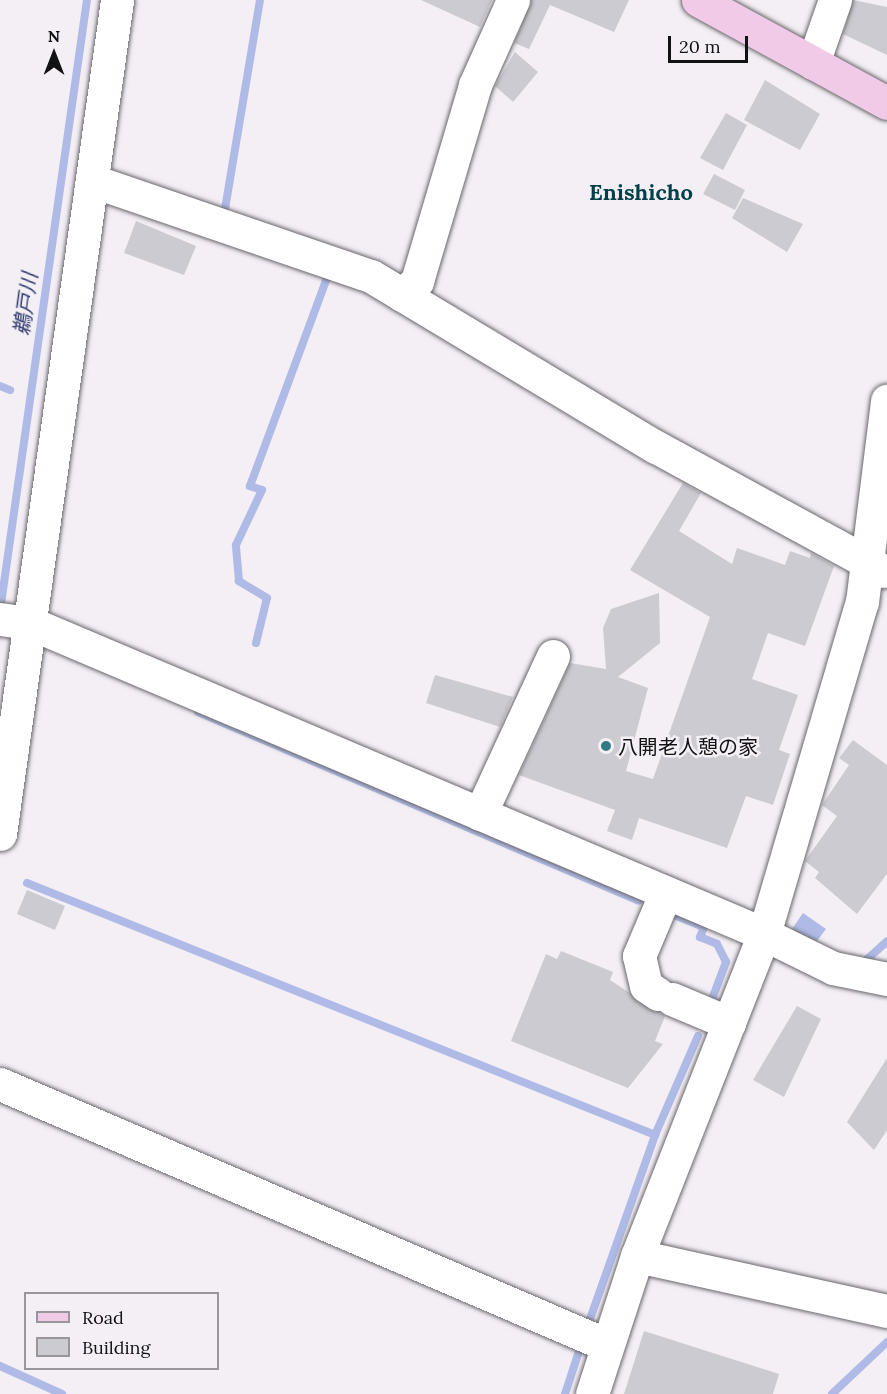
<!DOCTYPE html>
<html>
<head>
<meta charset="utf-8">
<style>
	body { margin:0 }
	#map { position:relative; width:887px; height:1394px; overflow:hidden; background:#f3eff5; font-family:Lora,"Noto Sans JP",serif }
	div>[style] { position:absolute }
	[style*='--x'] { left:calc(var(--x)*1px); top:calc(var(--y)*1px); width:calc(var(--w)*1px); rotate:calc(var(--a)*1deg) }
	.water>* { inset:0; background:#afbbe6 }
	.stream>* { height:8px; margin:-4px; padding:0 4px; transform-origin:4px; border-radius:4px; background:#afbbe6 }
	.building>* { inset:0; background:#cccbd1 }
	.roads { filter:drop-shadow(0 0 2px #6a676c) drop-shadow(0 0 2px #6a676c) }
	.minor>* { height:33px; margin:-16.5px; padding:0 16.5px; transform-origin:16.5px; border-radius:16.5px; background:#fff }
	.major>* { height:33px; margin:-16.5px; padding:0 16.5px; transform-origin:16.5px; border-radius:16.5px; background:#f1cae7 }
	.dots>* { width:16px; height:16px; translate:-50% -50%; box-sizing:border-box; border:3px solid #f3eff5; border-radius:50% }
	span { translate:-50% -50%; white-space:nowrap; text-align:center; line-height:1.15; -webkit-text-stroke:5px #f3eff5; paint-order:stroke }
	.poi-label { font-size:20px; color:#121113 }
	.left { translate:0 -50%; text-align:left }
	.water-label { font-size:21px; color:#2d386d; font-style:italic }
	.quarter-label { font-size:22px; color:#004049; font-weight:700 }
	.legend { position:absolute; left:24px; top:1292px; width:195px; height:78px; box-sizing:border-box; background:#f3eff5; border:2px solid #99969b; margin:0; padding:8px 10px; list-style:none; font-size:18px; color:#121113 }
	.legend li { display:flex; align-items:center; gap:12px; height:30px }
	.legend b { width:30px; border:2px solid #99969b }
	.north { position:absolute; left:24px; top:24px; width:60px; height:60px; -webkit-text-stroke:4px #f3eff5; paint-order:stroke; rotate:0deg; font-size:16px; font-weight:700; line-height:24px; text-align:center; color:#121113 }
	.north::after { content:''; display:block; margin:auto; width:21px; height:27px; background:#121113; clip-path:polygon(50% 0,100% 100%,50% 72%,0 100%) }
	.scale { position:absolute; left:668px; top:36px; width:80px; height:27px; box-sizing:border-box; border:3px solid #121113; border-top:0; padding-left:8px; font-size:18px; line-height:21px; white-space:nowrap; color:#121113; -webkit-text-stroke:4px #f3eff5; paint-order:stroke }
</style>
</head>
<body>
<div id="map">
	<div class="water">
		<div style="clip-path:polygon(803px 913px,826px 929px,814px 945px,792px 929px)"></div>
	</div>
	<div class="stream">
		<div style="--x:224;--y:215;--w:218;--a:-80.5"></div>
		<div style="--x:0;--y:386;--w:11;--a:22"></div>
		<div style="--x:0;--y:611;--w:617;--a:-81.9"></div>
		<div style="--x:256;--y:643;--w:46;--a:-76.3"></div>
		<div style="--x:267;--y:598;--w:33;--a:-149"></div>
		<div style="--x:239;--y:581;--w:36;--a:-95"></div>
		<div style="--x:236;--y:545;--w:61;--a:-64.7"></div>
		<div style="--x:262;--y:490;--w:13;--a:-162"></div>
		<div style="--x:250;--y:486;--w:227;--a:-69.7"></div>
		<div style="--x:198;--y:712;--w:479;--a:23.2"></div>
		<div style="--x:27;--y:883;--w:677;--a:21.86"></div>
		<div style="--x:674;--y:915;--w:32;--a:22"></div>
		<div style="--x:704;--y:927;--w:11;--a:112"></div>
		<div style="--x:700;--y:937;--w:18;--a:22"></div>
		<div style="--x:717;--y:944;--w:20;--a:63"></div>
		<div style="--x:726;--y:962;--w:43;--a:110.6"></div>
		<div style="--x:864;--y:962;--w:31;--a:-42"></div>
		<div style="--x:590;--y:1319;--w:195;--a:-70.5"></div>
		<div style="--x:655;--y:1135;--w:108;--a:-66.5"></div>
		<div style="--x:0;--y:1366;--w:68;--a:24.3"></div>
		<div style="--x:565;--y:1394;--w:52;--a:-71.9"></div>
		<div style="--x:832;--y:1394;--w:76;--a:-43.4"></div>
	</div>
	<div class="building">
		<div style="clip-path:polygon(421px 0,492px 0,480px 27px)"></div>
		<div style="clip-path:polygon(531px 0,629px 0,614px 32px,550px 5px,529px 49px,514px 43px)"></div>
		<div style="clip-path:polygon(853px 0,887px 7px,887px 55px,843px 34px)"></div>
		<div style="clip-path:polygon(515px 52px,538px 72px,513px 102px,495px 86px)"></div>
		<div style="clip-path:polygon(765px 80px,820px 114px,800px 150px,744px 120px)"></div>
		<div style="clip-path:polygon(726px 113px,747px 125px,723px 170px,700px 158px)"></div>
		<div style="clip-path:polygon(714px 174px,745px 190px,735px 210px,703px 194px)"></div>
		<div style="clip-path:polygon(743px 198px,803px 224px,787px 252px,732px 218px)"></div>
		<div style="clip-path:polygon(136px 221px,196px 246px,184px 275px,124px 253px)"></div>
		<div style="clip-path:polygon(683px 483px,701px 493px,679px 531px,732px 564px,737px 548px,785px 565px,790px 551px,810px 558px,811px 553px,834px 566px,805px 646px,768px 633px,752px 679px,798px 695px,779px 750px,790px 754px,773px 805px,746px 796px,727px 848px,639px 818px,632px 840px,607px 831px,615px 810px,519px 775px,570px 663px,606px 669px,603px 628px,611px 609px,659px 593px,660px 643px,618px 677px,648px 688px,626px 771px,653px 779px,710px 617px,630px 570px)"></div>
		<div style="clip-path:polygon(435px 675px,513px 697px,500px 727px,426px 703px)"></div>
		<div style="clip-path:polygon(853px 740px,887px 765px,887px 874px,857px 914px,815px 878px,819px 872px,805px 861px,837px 816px,822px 805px,849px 765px,839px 758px)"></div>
		<div style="clip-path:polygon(27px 890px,65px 906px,55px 930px,17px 914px)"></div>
		<div style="clip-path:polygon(561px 951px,613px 972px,610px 980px,665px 1016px,655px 1041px,663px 1044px,628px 1088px,511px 1041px,546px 954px,557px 959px)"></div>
		<div style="clip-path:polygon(797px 1006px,821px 1019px,784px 1097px,753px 1080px)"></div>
		<div style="clip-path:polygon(887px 1058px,887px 1130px,874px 1150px,847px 1122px)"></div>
		<div style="clip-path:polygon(644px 1331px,779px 1374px,773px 1394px,624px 1394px)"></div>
	</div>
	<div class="roads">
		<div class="minor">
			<div style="--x:813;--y:63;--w:67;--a:-70.8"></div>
			<div style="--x:93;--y:181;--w:294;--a:18.9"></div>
			<div style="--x:371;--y:276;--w:332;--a:31"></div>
			<div style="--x:656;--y:447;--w:259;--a:28.6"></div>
			<div style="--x:402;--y:295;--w:21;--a:-43"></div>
			<div style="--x:417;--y:281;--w:204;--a:-73.5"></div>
			<div style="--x:475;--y:85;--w:93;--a:-65.9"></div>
			<div style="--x:0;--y:619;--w:30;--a:8"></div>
			<div style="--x:30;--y:623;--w:797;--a:22.96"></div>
			<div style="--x:764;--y:934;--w:77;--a:26.2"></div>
			<div style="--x:833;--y:968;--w:55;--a:11.5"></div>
			<div style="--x:480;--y:814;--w:174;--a:-65.2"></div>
			<div style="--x:0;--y:834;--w:842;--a:-82.01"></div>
			<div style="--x:658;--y:994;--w:14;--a:-146"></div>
			<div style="--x:646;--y:986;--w:31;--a:-103"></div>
			<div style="--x:639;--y:956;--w:69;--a:-67.1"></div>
			<div style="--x:672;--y:999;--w:62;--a:22.8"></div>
			<div style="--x:0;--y:1084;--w:661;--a:23.27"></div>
			<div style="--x:637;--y:1256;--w:256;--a:12.4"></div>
			<div style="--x:592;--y:1394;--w:145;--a:-71.9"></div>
			<div style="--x:637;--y:1256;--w:346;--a:-68.5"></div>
			<div style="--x:764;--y:934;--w:346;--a:-73.6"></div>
			<div style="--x:862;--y:602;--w:203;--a:-82.9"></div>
		</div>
		<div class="major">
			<div style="--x:698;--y:0;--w:215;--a:28.6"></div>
		</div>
	</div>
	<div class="dots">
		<div style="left:606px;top:746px;background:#337a85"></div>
	</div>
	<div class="poi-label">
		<span class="left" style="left:618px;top:746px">八開老人憩の家</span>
	</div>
	<div class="water-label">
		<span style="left:26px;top:304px;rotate:-82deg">鵜戸川</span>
	</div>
	<div class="quarter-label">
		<span style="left:641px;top:193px">Enishicho</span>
	</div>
	<ul class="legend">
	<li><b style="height:8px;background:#f1cae7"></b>Road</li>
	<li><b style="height:16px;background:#cccbd1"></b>Building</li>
	</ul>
	<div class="north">N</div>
	<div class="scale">20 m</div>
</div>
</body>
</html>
